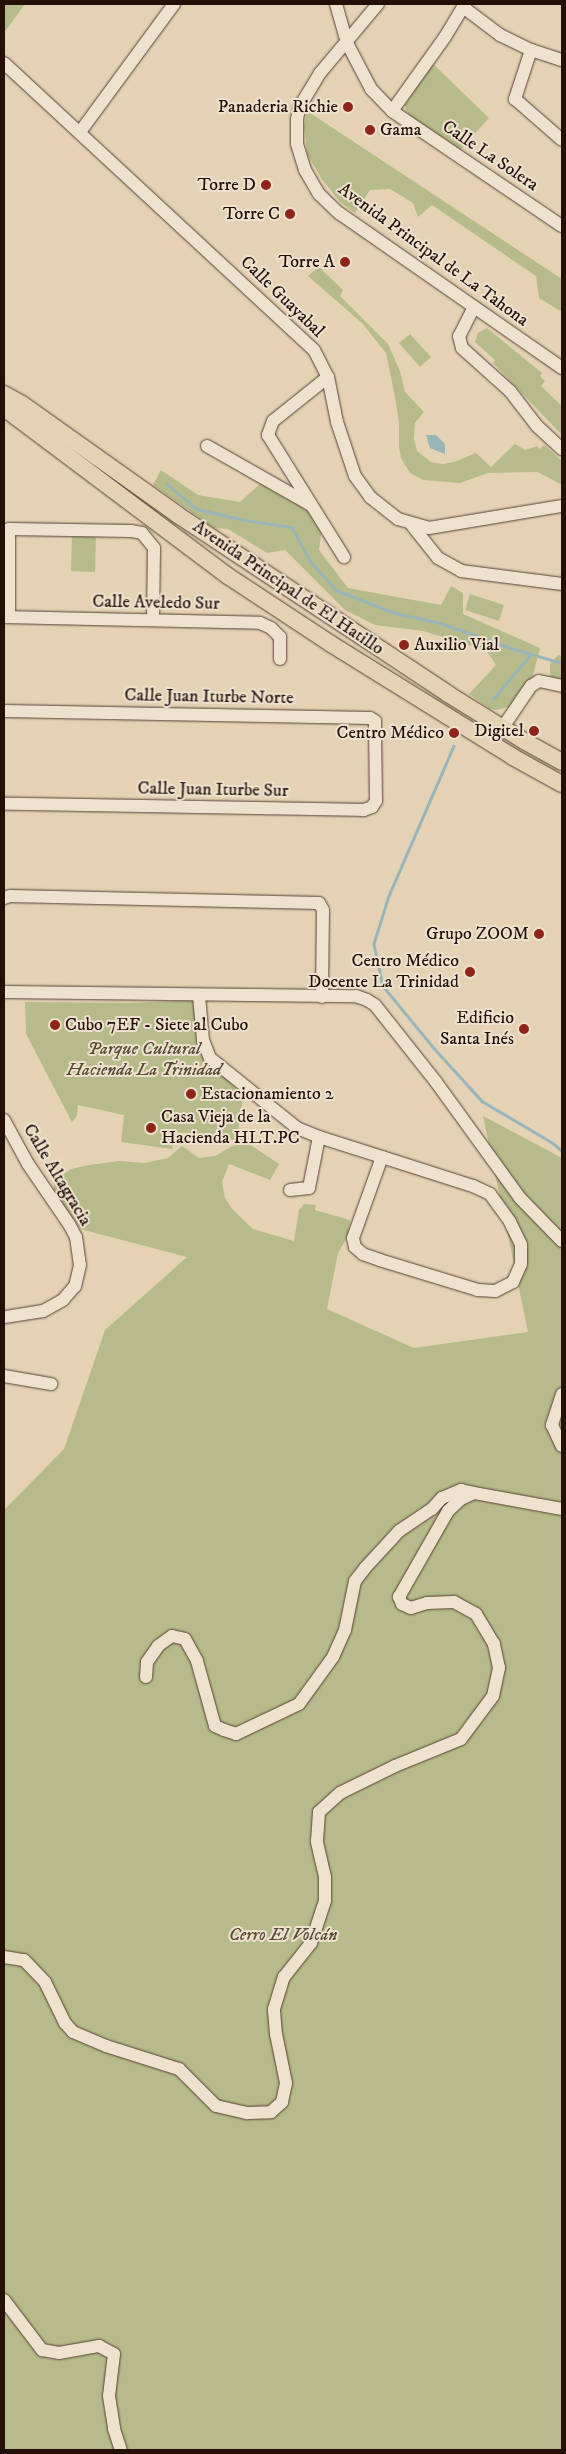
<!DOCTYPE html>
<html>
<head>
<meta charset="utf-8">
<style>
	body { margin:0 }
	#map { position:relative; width:566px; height:2454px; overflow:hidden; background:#e5d2b5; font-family:"IM FELL DW Pica",serif }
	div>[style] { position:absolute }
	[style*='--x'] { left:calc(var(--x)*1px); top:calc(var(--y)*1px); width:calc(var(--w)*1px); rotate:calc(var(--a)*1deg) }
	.green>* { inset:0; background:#b7bb8b }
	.water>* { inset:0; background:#9ab5b8 }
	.stream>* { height:2.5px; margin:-1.25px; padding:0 1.25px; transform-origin:1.25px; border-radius:1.25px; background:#9ab5b8 }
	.roads { filter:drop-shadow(0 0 1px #554033) drop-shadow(0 0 1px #554033) }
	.minor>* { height:12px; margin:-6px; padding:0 6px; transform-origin:6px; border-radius:6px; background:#eee2cf }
	.major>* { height:16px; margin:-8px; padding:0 8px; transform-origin:8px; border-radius:8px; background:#e5d2b5 }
	.dots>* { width:14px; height:14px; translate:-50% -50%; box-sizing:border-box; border:2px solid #eee2cf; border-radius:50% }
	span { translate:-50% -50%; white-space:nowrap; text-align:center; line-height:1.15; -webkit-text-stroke:4px #eee2cf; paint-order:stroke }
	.poi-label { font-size:18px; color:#251008 }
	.right { translate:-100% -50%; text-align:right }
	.left { translate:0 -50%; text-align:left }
	.street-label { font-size:18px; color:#251008 }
	.park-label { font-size:18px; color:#584c36; font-style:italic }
	.frame { position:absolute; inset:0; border:5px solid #251008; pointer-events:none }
</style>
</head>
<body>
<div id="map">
	<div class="green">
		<div style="clip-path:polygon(4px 4px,25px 4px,4px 33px)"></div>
		<div style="clip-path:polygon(432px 63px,489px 118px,460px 150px,411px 118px,406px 110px,404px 102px)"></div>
		<div style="clip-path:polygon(307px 111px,562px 279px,562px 312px,539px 298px,536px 276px,432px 205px,418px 217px,413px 203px,390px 189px,370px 190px,355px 213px,340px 202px,321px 178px,307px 154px,304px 126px)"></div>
		<div style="clip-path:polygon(319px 267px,343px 290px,340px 296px,388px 344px,400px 371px,405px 392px,424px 412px,415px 423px,414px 439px,417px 451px,431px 462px,443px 464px,454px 462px,476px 453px,491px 467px,515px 444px,525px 450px,537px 446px,540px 449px,544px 445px,562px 461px,562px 485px,538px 472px,488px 473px,460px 483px,423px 480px,410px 473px,401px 458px,399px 447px,399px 423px,395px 397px,386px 353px,363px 324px,308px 276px)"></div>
		<div style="clip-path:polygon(487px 328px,542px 373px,540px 376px,545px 381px,541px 386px,562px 406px,562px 435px,493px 363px,495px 360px,475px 342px,478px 333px)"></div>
		<div style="clip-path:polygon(410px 334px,431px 357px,420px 367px,399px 343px)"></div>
		<div style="clip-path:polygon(161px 470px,198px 495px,240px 502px,262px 482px,323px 520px,319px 550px,348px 588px,441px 605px,451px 586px,463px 593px,463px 614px,540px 648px,531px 683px,512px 706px,497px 710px,490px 709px,469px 694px,496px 665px,486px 650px,423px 631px,375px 625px,345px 610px,285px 550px,267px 553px,228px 529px,214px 528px,153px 485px)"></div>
		<div style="clip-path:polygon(72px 534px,96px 534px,95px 572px,71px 571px)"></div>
		<div style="clip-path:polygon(470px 594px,504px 605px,499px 621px,465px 610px)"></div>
		<div style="clip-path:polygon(558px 655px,562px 656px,562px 680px,550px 677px,550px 664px)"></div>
		<div style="clip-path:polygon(197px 1000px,201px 1050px,244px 1091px,237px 1140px,174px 1132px,172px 1149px,121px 1142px,124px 1115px,78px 1105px,77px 1116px,72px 1122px,26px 1034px,25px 1002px,132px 1003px)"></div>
		<div style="clip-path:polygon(483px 1116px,562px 1158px,562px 2450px,4px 2450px,4px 1510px,64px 1449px,105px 1330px,187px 1257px,80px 1229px,53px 1191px,55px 1180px,71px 1169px,89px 1165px,119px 1161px,144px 1163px,168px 1158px,182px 1146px,199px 1158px,215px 1156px,236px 1144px,240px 1138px,279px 1164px,270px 1180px,229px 1164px,222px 1182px,225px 1198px,233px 1210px,253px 1229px,294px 1241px,299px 1210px,304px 1204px,316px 1205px,315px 1210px,350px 1220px,348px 1236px,338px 1253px,327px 1309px,414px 1348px,528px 1332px)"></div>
	</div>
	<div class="water">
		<div style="clip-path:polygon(426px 435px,436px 435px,445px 444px,445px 454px,430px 448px)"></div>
	</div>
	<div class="stream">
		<div style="--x:167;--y:484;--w:39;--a:40"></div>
		<div style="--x:197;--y:509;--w:48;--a:13.2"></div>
		<div style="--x:244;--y:520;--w:49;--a:8.3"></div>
		<div style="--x:292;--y:527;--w:38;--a:62"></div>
		<div style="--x:310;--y:561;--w:39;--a:48"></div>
		<div style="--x:336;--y:590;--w:63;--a:21.3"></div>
		<div style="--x:395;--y:613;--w:46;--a:12.5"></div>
		<div style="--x:440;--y:623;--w:75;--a:19.4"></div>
		<div style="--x:511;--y:648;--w:53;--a:16.4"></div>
		<div style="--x:493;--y:699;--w:59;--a:-49.8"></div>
		<div style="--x:454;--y:746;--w:163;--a:113.4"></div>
		<div style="--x:389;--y:896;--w:50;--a:107.4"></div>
		<div style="--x:374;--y:944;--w:43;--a:77.9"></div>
		<div style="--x:383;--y:986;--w:80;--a:50.6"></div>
		<div style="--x:434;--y:1048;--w:72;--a:47.8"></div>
		<div style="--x:482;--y:1101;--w:82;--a:30.6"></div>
		<div style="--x:553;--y:1143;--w:12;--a:42"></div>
	</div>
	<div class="roads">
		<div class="minor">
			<div style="--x:336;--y:4;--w:41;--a:74.2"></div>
			<div style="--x:347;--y:43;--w:52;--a:62.4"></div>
			<div style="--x:371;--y:89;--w:30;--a:46"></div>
			<div style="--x:392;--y:111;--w:205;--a:34.1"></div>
			<div style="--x:378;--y:4;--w:90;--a:130"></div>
			<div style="--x:320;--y:73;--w:39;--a:121"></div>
			<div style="--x:300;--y:106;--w:13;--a:103"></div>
			<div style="--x:297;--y:119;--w:25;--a:90"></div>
			<div style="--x:297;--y:144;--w:27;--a:73"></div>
			<div style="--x:305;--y:170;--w:28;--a:60"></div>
			<div style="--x:319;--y:194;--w:28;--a:44"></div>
			<div style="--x:339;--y:213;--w:272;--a:34.8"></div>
			<div style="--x:463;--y:7;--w:46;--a:37.1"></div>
			<div style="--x:500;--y:35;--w:34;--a:26"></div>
			<div style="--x:531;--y:50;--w:33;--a:18"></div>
			<div style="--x:531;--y:50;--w:52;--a:108.1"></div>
			<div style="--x:515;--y:99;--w:62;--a:41.1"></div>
			<div style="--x:4;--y:63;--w:422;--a:42.8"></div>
			<div style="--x:314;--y:350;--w:30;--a:63"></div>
			<div style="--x:328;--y:377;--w:46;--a:78.7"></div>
			<div style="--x:337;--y:422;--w:57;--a:71.6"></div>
			<div style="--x:355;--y:476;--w:26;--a:54"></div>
			<div style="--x:370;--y:497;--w:36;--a:38"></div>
			<div style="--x:398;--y:519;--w:32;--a:16"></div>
			<div style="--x:429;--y:528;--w:135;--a:-9.4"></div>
			<div style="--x:392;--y:111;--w:91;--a:-54.4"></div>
			<div style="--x:445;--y:37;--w:39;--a:-59"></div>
			<div style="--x:80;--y:132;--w:159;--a:-53.7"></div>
			<div style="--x:474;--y:307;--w:33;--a:117"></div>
			<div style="--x:459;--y:336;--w:12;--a:76"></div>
			<div style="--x:462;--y:348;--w:64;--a:41.9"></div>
			<div style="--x:510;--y:391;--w:44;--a:52.4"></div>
			<div style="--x:537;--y:426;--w:34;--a:43"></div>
			<div style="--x:328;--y:377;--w:70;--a:141.3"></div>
			<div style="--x:273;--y:421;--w:15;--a:110"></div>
			<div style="--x:268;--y:435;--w:144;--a:58.1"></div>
			<div style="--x:207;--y:446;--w:120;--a:29.6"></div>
			<div style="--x:411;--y:524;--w:43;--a:51.5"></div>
			<div style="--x:438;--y:558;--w:26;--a:29"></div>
			<div style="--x:461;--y:571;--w:102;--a:7.3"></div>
			<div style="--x:4;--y:617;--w:256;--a:1.3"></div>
			<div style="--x:260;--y:623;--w:12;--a:24"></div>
			<div style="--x:271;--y:628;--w:13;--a:45"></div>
			<div style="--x:280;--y:637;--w:22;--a:90"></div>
			<div style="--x:9;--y:617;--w:88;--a:-90"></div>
			<div style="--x:9;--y:529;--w:122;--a:0.9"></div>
			<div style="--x:131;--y:531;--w:11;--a:10"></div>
			<div style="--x:142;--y:533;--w:19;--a:51"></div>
			<div style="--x:154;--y:548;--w:72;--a:90.8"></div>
			<div style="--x:4;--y:711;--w:366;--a:1.1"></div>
			<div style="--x:370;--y:718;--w:6;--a:31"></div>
			<div style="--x:375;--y:721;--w:7;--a:90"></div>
			<div style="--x:375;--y:728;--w:73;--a:89.2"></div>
			<div style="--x:376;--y:801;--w:7;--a:124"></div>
			<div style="--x:372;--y:807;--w:9;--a:159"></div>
			<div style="--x:364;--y:810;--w:360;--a:-179"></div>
			<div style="--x:503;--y:727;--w:50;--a:-55.7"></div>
			<div style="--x:531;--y:686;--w:9;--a:-32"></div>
			<div style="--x:539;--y:681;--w:24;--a:12"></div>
			<div style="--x:4;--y:898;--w:6;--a:-18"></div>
			<div style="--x:10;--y:896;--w:309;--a:1.3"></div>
			<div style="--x:319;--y:903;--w:8;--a:60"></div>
			<div style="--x:323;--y:910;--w:87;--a:90.7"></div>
			<div style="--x:4;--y:992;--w:352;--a:0.7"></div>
			<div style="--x:356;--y:996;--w:12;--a:20"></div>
			<div style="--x:367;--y:1000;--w:9;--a:32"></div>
			<div style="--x:375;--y:1005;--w:98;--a:51.6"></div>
			<div style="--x:436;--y:1082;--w:143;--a:54.1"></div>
			<div style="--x:520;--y:1198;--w:60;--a:45.7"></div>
			<div style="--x:199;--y:996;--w:44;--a:84.8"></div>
			<div style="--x:203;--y:1040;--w:19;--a:69"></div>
			<div style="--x:210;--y:1058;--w:112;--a:38.8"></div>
			<div style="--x:297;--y:1128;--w:24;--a:22"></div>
			<div style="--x:319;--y:1137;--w:66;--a:17.6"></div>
			<div style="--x:382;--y:1157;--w:96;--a:17.7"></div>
			<div style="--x:473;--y:1186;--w:19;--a:25"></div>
			<div style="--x:490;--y:1194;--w:34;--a:54"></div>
			<div style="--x:510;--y:1222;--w:25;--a:64"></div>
			<div style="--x:521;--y:1245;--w:19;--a:90"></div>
			<div style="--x:521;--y:1264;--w:20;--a:114"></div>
			<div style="--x:513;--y:1282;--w:20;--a:153"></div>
			<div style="--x:495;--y:1291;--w:17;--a:-177"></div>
			<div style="--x:478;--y:1290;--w:102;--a:-163"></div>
			<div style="--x:380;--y:1260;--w:18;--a:-161"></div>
			<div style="--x:363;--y:1254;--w:11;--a:-139"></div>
			<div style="--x:355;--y:1247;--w:9;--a:-103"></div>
			<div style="--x:353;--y:1238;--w:86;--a:-70.3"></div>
			<div style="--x:4;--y:1120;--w:50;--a:61.4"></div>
			<div style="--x:28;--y:1164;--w:73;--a:55.7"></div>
			<div style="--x:69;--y:1224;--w:15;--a:62"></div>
			<div style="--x:76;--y:1237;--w:28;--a:82"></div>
			<div style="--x:80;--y:1265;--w:22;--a:103"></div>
			<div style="--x:75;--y:1286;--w:18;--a:131"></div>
			<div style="--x:63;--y:1300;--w:23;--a:151"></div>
			<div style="--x:43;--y:1311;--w:39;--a:171"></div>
			<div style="--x:290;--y:1190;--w:19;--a:-6"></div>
			<div style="--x:309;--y:1188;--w:52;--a:-78.9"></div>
			<div style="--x:4;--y:1376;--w:48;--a:9.7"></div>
			<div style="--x:562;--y:1394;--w:33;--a:108"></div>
			<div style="--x:552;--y:1425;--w:23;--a:65"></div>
			<div style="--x:146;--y:1677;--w:15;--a:-86"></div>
			<div style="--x:147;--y:1662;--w:19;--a:-55"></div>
			<div style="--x:158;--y:1646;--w:17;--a:-36"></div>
			<div style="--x:172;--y:1636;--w:13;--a:13"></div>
			<div style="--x:185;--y:1639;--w:25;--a:61"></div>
			<div style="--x:197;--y:1661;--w:67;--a:74.5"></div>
			<div style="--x:215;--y:1726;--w:10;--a:24"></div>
			<div style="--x:224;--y:1730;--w:13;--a:18"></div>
			<div style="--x:236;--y:1734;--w:70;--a:-25.5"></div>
			<div style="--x:299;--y:1704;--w:58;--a:-54.1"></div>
			<div style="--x:333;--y:1657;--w:30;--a:-66"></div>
			<div style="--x:345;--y:1630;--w:50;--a:-78.5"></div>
			<div style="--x:355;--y:1581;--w:16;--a:-52"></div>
			<div style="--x:365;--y:1568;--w:50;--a:-47.4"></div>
			<div style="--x:399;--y:1531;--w:40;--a:-34"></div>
			<div style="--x:432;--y:1509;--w:15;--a:-48"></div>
			<div style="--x:442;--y:1498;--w:21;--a:-23"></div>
			<div style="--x:461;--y:1490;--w:13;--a:13"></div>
			<div style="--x:4;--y:1957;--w:20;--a:9"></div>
			<div style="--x:24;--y:1960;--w:30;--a:46"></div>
			<div style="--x:45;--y:1982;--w:46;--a:64"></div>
			<div style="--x:65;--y:2023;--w:12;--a:48"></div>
			<div style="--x:73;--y:2032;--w:36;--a:23"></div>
			<div style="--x:106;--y:2046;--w:77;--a:17.5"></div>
			<div style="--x:179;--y:2069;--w:52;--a:45"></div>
			<div style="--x:216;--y:2106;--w:32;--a:13"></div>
			<div style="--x:247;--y:2113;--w:24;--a:-2"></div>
			<div style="--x:271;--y:2112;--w:15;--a:-42"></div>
			<div style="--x:282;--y:2102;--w:19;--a:-78"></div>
			<div style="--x:286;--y:2083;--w:50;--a:-101.5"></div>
			<div style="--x:276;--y:2034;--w:25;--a:-95"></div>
			<div style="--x:274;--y:2009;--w:34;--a:-73"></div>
			<div style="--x:284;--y:1977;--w:43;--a:-51.5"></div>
			<div style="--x:311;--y:1943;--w:44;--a:-71.6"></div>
			<div style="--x:325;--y:1901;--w:24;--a:-90"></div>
			<div style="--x:325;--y:1877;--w:37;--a:-103"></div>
			<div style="--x:317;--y:1841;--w:29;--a:-86"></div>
			<div style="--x:319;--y:1812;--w:28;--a:-42"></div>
			<div style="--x:340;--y:1793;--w:61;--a:-26.1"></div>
			<div style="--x:395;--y:1766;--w:71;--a:-22.2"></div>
			<div style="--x:461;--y:1739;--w:54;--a:-53.3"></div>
			<div style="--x:493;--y:1696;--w:29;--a:-78"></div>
			<div style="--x:499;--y:1668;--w:25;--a:-102"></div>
			<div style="--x:494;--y:1644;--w:35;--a:-121"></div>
			<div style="--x:476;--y:1614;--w:25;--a:-151"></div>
			<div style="--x:454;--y:1602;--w:27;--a:178"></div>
			<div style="--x:427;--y:1603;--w:17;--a:163"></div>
			<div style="--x:411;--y:1608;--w:10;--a:-156"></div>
			<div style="--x:402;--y:1604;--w:8;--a:-113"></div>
			<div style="--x:399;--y:1597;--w:99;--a:-60.3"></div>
			<div style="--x:448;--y:1511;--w:18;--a:-43"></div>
			<div style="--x:461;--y:1499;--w:14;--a:-25"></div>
			<div style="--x:474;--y:1493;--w:89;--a:10.3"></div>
			<div style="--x:4;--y:2300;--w:63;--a:52.8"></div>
			<div style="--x:42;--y:2350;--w:17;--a:10"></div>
			<div style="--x:59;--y:2353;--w:41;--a:-9.9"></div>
			<div style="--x:99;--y:2346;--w:17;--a:28"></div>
			<div style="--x:114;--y:2354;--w:42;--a:96.8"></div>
			<div style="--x:109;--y:2396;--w:33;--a:81"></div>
			<div style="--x:114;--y:2429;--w:22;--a:72"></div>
		</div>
		<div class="major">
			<div style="--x:4;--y:394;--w:21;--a:29"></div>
			<div style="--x:22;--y:404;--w:191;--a:35.4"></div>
			<div style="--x:178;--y:515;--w:324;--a:33.5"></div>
			<div style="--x:448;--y:694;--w:89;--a:31.7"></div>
			<div style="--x:524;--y:741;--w:43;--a:28.9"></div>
			<div style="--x:4;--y:408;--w:280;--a:36.9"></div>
			<div style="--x:228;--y:576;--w:123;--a:33.4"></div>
			<div style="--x:331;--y:644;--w:214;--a:31.8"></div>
			<div style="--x:513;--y:757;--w:56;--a:28.9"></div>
		</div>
	</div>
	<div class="dots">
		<div style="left:348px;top:107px;background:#8f2418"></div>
		<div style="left:370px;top:130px;background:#8f2418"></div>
		<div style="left:266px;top:185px;background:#8f2418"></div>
		<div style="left:290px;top:214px;background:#8f2418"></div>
		<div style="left:345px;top:262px;background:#8f2418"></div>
		<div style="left:404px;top:645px;background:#8f2418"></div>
		<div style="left:534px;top:731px;background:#8f2418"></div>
		<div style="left:454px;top:733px;background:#8f2418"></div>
		<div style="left:539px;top:934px;background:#8f2418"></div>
		<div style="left:470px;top:972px;background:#8f2418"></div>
		<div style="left:55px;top:1025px;background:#8f2418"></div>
		<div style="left:524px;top:1029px;background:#8f2418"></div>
		<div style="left:191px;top:1094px;background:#8f2418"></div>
		<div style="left:151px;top:1128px;background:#8f2418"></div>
	</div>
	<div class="poi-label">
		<span class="right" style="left:338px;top:107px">Panaderia Richie</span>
		<span class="left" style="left:380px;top:130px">Gama</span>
		<span class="right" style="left:256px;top:185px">Torre D</span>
		<span class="right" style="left:280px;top:214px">Torre C</span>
		<span class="right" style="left:335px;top:262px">Torre A</span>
		<span class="left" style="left:414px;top:645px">Auxilio Vial</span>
		<span class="right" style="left:524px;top:731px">Digitel</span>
		<span class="right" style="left:444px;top:733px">Centro Médico</span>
		<span class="right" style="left:529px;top:934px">Grupo ZOOM</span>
		<span class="right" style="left:459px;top:972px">Centro Médico<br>Docente La Trinidad</span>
		<span class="right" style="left:514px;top:1029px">Edificio<br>Santa Inés</span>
		<span class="left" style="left:65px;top:1025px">Cubo 7EF - Siete al Cubo</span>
		<span class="left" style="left:201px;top:1094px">Estacionamiento 2</span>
		<span class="left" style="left:161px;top:1128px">Casa Vieja de la<br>Hacienda HLT.PC</span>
	</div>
	<div class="street-label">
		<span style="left:490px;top:156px;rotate:34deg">Calle La Solera</span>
		<span style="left:433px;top:255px;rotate:36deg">Avenida Principal de La Tahona</span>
		<span style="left:282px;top:297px;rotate:44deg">Calle Guayabal</span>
		<span style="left:288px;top:588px;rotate:34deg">Avenida Principal de El Hatillo</span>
		<span style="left:156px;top:603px;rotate:1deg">Calle Aveledo Sur</span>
		<span style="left:209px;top:697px;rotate:1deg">Calle Juan Iturbe Norte</span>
		<span style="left:213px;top:790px;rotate:1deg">Calle Juan Iturbe Sur</span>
		<span style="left:57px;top:1175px;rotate:59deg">Calle Altagracia</span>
	</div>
	<div class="park-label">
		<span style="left:144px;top:1060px">Parque Cultural<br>Hacienda La Trinidad</span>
		<span style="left:283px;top:1935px">Cerro El Volcán</span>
	</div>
	<div class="frame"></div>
</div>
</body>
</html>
